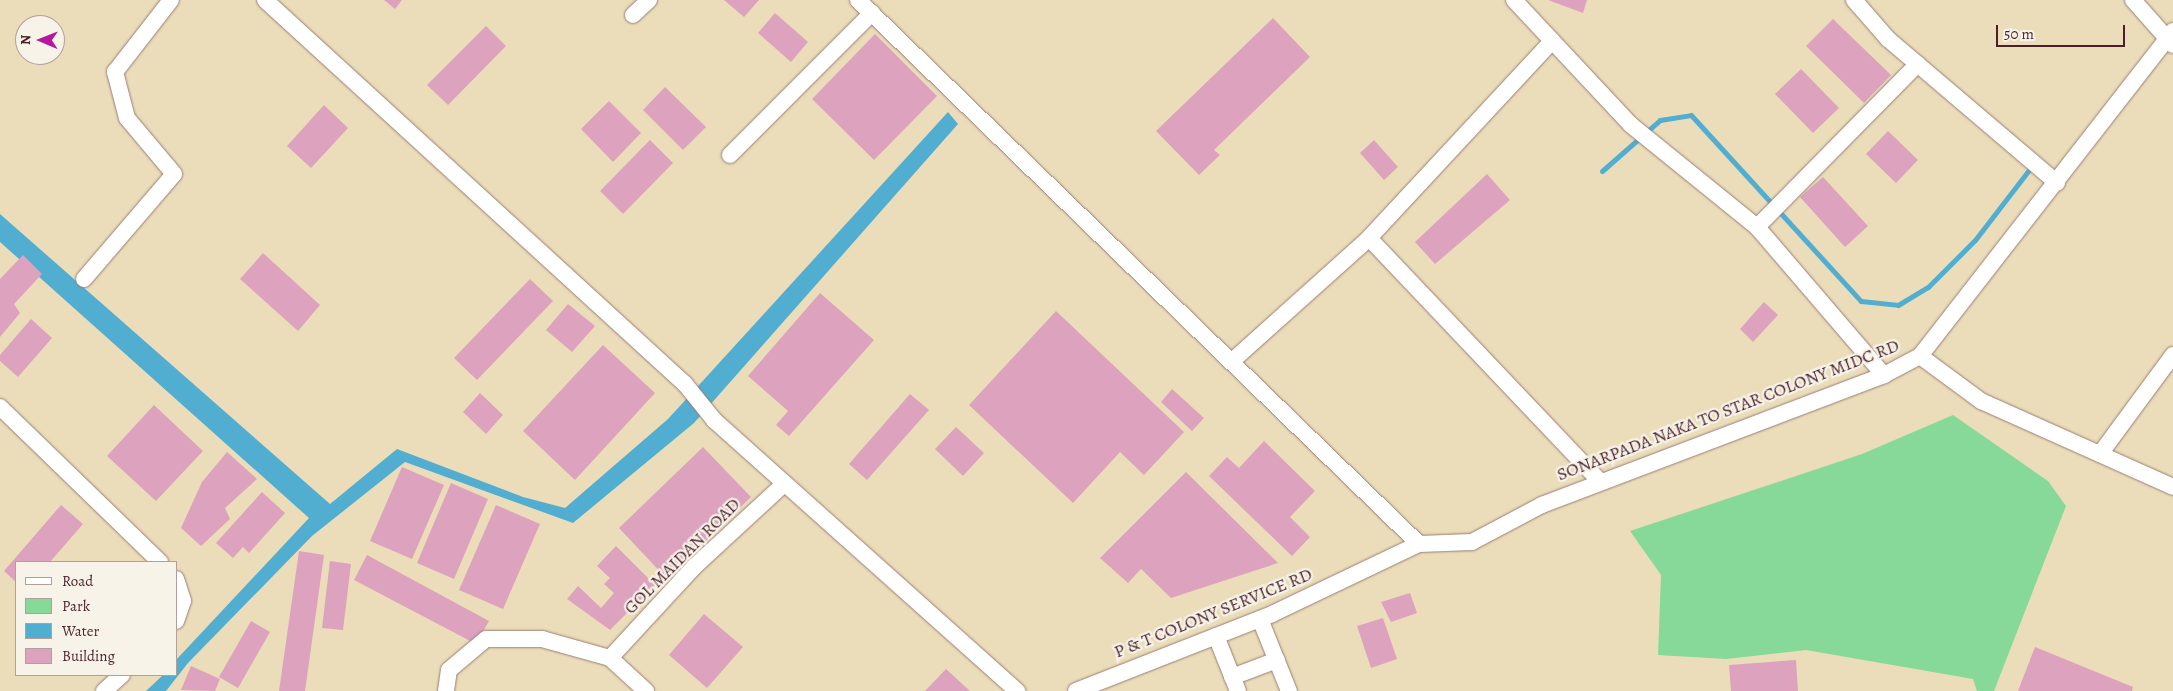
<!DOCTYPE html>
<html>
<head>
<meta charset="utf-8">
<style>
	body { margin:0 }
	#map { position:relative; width:2173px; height:691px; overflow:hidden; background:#ebddba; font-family:Alegreya,serif }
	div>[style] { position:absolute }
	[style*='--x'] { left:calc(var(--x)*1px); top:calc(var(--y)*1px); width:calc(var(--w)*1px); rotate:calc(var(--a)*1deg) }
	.green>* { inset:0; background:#87d99a }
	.water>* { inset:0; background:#52aed0 }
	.stream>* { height:5px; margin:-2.5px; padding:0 2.5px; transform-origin:2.5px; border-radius:2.5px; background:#52aed0 }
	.building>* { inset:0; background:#dda2be }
	.roads { filter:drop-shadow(0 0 1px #9a7e72) drop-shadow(0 0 1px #9a7e72) }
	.minor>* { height:16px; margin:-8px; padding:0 8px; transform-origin:8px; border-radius:8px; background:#fff }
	span { translate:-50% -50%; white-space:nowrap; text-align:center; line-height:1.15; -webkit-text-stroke:4.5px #f7f3e8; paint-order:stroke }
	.street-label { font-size:18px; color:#4a1f2b }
	.legend { position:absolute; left:15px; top:561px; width:162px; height:115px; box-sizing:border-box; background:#f7f3e8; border:1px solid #b29e9c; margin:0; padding:6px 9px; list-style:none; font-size:15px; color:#4a1f2b }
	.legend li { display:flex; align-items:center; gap:10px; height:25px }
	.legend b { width:25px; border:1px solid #b29e9c }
	.north { position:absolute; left:15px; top:15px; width:50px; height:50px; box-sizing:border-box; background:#f7f3e8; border:1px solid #b29e9c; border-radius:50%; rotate:271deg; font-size:14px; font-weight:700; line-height:20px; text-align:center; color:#4a1f2b }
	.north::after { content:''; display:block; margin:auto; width:18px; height:22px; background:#b5179e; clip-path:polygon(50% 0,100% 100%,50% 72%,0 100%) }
	.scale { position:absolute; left:1996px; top:25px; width:129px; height:22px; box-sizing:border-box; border:2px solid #4a1f2b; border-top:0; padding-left:6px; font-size:15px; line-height:18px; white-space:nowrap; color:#4a1f2b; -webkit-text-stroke:4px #f7f3e8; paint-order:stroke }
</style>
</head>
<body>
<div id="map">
	<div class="green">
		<div style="clip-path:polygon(1953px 415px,2048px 481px,2066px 506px,1994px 691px,1977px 691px,1973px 679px,1806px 650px,1726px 659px,1658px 655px,1661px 575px,1630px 531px,1862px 454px)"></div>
	</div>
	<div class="water">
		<div style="clip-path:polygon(948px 112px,958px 124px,694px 423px,573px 523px,405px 462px,312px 536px,188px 663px,166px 691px,146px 691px,163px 675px,176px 675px,176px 660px,309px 518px,0 242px,0 214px,330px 504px,397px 449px,523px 497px,565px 508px,668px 419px)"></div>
	</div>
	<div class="stream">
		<div style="--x:1602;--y:171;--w:77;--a:-41.3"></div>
		<div style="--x:1660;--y:120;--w:31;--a:-9"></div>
		<div style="--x:1691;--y:115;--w:252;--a:47.6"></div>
		<div style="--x:1861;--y:301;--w:37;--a:6"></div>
		<div style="--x:1898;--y:305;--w:35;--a:-31"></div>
		<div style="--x:1928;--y:287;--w:66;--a:-45"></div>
		<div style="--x:1975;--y:240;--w:88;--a:-52.4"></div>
	</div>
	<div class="building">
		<div style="clip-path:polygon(384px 0,402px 0,395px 9px)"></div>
		<div style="clip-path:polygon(724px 0,759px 0,744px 17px)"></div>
		<div style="clip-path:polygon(1548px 0,1587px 0,1583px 13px)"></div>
		<div style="clip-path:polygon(775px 13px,808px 42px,791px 62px,758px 33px)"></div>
		<div style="clip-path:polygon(1273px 18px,1310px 57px,1214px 150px,1220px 155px,1199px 175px,1156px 131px)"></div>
		<div style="clip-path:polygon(1833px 19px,1891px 75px,1864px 103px,1806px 46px)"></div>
		<div style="clip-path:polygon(486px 26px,506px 46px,448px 105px,427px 85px)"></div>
		<div style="clip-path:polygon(875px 34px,937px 96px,874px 160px,812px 99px)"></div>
		<div style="clip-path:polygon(1801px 69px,1839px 108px,1813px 133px,1775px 94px)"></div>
		<div style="clip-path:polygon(665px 87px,706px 127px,683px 150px,643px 110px)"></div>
		<div style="clip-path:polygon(609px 101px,641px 133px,613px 162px,581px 129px)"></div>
		<div style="clip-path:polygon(324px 105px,348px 128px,311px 168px,287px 146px)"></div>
		<div style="clip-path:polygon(1888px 131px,1918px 160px,1896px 183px,1866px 154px)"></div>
		<div style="clip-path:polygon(650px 140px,673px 163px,623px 214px,600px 191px)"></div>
		<div style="clip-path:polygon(1374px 140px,1398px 167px,1384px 180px,1360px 153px)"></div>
		<div style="clip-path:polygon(1487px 174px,1510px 200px,1435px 264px,1415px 242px)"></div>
		<div style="clip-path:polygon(1823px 177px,1868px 226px,1845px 247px,1800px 197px)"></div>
		<div style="clip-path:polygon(263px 253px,320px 305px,298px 331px,240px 279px)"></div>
		<div style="clip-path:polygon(23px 255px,42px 274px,14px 304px,20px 313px,0 337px,0 279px)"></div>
		<div style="clip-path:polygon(530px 279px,553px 301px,477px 380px,454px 358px)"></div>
		<div style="clip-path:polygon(820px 293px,874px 340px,789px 436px,776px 425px,788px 411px,748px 376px)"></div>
		<div style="clip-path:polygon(1764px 302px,1778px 315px,1753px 342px,1740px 329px)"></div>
		<div style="clip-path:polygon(568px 304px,595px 326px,572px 352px,546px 330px)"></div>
		<div style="clip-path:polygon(1056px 311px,1184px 432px,1144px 475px,1120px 452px,1073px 503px,969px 405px)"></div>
		<div style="clip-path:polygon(31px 319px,52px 338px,18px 377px,0 361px,0 355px)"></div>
		<div style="clip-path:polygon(603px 345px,655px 393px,575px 480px,523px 431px)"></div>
		<div style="clip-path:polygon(1172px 389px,1204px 418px,1192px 431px,1161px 402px)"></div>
		<div style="clip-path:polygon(480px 393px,503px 415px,486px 434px,463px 412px)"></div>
		<div style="clip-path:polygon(910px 394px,929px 410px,867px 480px,849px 464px)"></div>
		<div style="clip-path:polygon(154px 405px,203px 451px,156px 501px,107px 456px)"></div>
		<div style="clip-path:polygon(956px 427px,984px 453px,963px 476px,935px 449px)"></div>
		<div style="clip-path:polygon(1264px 441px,1315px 491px,1290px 517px,1310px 537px,1292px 556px,1209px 476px,1227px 457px,1239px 468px)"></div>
		<div style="clip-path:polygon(703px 447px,751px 497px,667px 579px,619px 528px)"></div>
		<div style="clip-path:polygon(227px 452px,257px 479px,225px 508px,230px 519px,201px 546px,181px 528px,202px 482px)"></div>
		<div style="clip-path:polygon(402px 467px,444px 485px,412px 559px,370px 541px)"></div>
		<div style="clip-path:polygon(1186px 472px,1278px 563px,1171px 598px,1141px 569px,1128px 583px,1100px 558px)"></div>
		<div style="clip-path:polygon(451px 483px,488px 499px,454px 579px,417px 563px)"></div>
		<div style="clip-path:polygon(262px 492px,285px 513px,249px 553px,243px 547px,233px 558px,216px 543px)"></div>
		<div style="clip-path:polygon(61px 505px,83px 524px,50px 562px,16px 562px,16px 582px,4px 571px)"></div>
		<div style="clip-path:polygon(496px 505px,540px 524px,503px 609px,459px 590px)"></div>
		<div style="clip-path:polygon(616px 546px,655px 585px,610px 630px,567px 599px,578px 586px,601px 608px,614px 593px,604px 584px,610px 578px,597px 566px)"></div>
		<div style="clip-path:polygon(299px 551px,324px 555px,305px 691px,279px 691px)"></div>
		<div style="clip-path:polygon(367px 555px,489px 621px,476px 644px,354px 580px)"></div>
		<div style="clip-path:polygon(330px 561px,351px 564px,343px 630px,322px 628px)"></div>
		<div style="clip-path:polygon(1410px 593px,1417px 613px,1391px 622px,1381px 602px)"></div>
		<div style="clip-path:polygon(704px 614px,743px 647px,707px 688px,669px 655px)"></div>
		<div style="clip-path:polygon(1383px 618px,1397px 659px,1371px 668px,1357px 626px)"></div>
		<div style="clip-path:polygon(251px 621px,270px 632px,238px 688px,219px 677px)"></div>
		<div style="clip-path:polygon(2035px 647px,2133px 687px,2132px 691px,2018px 691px)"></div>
		<div style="clip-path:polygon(1796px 660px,1798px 691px,1731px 691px,1729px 665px)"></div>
		<div style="clip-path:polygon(191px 666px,220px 679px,215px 691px,181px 690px)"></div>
		<div style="clip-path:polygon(946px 669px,970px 691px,925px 691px)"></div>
	</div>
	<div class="roads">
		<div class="minor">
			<div style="--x:265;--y:0;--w:569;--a:42.44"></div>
			<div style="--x:685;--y:384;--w:46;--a:51.1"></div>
			<div style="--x:714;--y:420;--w:407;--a:41.8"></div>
			<div style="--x:858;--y:0;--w:781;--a:44.12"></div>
			<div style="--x:1514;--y:0;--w:171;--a:46.9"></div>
			<div style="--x:1631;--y:125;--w:162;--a:39"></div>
			<div style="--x:1757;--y:227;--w:195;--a:49.4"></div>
			<div style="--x:1854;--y:0;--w:52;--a:48.9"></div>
			<div style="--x:1888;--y:39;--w:222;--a:40.4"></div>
			<div style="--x:2133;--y:0;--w:60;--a:48.4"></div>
			<div style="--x:633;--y:15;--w:22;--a:-43"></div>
			<div style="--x:730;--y:155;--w:201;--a:-45"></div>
			<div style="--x:1757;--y:227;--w:229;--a:-45.4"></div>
			<div style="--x:1369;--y:238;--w:269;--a:-47.1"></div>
			<div style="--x:84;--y:279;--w:138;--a:-49.4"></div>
			<div style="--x:174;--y:174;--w:73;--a:-130"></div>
			<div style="--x:127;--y:118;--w:48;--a:-104.6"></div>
			<div style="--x:115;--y:72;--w:91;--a:-52.1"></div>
			<div style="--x:1920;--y:356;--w:76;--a:36.4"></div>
			<div style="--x:1981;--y:401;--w:210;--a:24.1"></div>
			<div style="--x:1231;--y:362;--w:186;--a:-41.9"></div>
			<div style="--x:1369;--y:238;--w:335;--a:46.5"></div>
			<div style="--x:0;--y:407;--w:223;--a:44.1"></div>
			<div style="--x:2100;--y:454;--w:123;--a:-53.6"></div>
			<div style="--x:176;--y:579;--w:23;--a:72"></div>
			<div style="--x:183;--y:601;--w:21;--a:109"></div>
			<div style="--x:1260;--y:619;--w:78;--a:68.1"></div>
			<div style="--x:1216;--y:636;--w:59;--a:68.2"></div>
			<div style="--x:610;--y:658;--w:124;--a:-47.3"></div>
			<div style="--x:694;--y:567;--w:122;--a:-42.7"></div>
			<div style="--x:1232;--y:677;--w:48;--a:-20.7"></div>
			<div style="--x:104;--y:691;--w:24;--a:-42"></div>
			<div style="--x:446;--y:691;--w:21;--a:-82"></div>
			<div style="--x:449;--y:670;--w:48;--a:-40"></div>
			<div style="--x:486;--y:639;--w:56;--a:0"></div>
			<div style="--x:542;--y:639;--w:71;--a:15.6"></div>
			<div style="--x:610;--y:658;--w:49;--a:42.5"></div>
			<div style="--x:1076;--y:691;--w:211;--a:-21.4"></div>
			<div style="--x:1272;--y:614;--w:163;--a:-25.5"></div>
			<div style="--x:1419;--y:544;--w:53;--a:-2.2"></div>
			<div style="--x:1472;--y:542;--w:79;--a:-27.9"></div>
			<div style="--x:1542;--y:505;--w:366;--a:-20.8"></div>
			<div style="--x:1884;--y:375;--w:41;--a:-27.8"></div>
			<div style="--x:1920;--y:356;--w:412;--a:-52.1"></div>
		</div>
	</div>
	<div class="street-label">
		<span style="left:1728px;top:410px;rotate:-21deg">SONARPADA NAKA TO STAR COLONY MIDC RD</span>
		<span style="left:682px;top:556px;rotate:-45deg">GOL MAIDAN ROAD</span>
		<span style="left:1213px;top:613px;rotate:-22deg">P &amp; T COLONY SERVICE RD</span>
	</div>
	<ul class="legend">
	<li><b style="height:6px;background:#fff"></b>Road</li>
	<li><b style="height:14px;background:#87d99a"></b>Park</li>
	<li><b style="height:14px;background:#52aed0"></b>Water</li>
	<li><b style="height:14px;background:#dda2be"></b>Building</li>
	</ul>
	<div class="north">N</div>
	<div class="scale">50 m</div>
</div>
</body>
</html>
